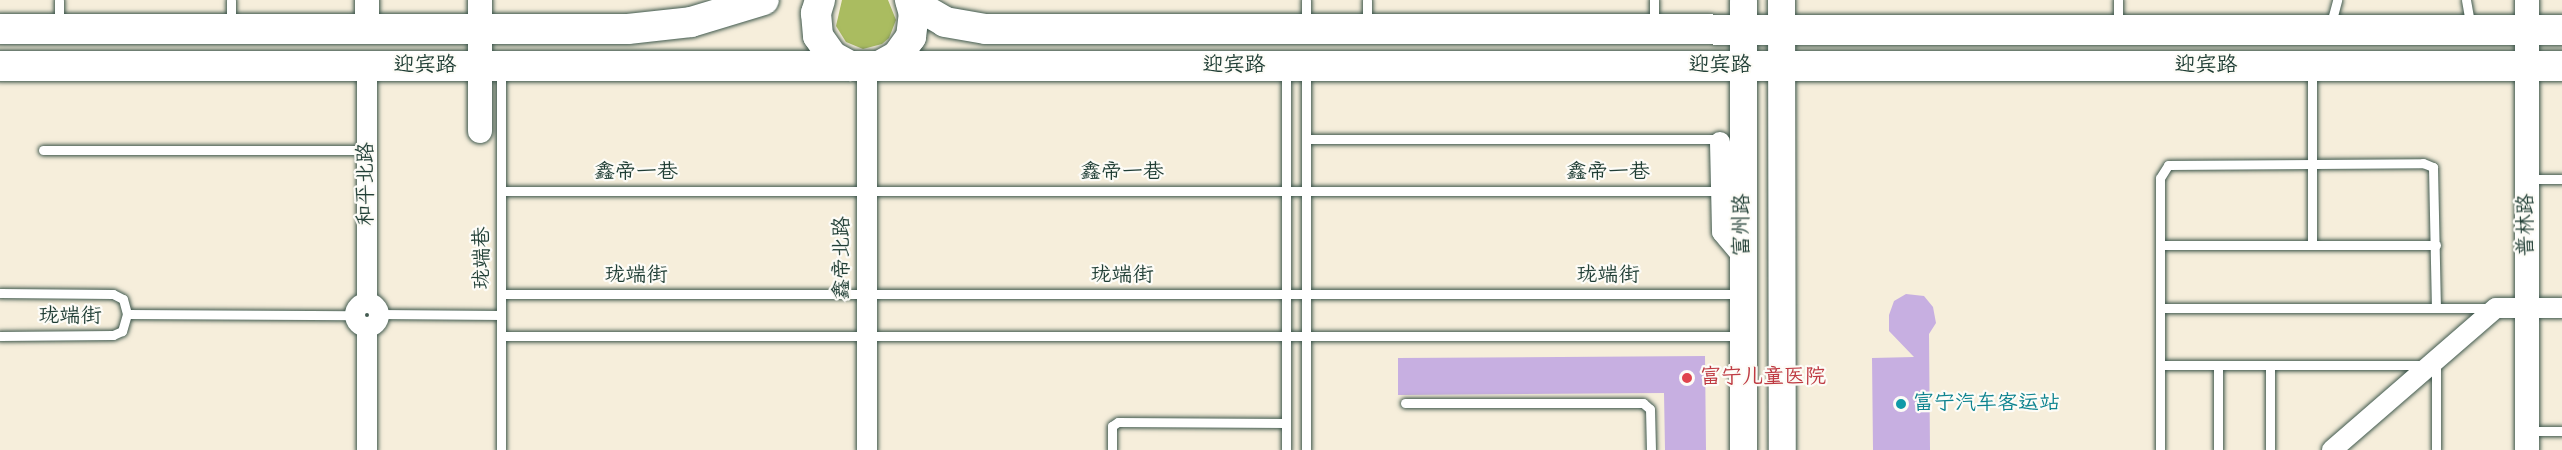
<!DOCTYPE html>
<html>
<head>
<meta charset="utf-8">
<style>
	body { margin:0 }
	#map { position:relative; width:2562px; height:450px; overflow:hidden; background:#f6eedb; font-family:Kalam,"LXGW WenKai TC",sans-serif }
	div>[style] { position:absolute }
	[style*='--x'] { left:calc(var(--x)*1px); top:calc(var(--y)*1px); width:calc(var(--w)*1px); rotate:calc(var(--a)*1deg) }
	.green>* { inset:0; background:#aabc60 }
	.building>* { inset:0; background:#c7afe1 }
	.roads { filter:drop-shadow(0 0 2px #3f584d) drop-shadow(0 0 2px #3f584d) }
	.service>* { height:9px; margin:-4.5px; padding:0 4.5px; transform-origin:4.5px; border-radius:4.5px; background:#fff }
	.minor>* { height:20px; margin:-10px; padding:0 10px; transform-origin:10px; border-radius:10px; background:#fff }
	.minor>.ring { margin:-10px; padding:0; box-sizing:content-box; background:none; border:20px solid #fff; border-radius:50% }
	.tertiary>* { height:24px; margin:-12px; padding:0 12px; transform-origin:12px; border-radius:12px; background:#fff }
	.secondary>* { height:27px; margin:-13.5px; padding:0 13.5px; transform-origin:13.5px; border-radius:13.5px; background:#fff }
	.primary>* { height:30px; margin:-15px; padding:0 15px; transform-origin:15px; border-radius:15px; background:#fff }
	.dots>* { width:16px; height:16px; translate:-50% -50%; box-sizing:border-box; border:3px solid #fdfcf7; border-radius:50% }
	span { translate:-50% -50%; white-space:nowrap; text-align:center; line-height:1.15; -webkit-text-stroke:4.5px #fdfcf7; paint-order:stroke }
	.street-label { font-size:21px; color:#1f3d34 }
	.health-label { font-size:21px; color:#be3a42 }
	.left { translate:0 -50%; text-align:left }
	.culture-label { font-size:21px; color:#0d838f }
</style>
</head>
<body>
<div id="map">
	<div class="green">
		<div style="clip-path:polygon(842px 0,888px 0,896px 20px,889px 38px,882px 44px,863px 49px,846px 42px,836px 26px)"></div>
	</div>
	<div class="building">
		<div style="clip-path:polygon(1906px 294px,1924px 296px,1933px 307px,1936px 323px,1929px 334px,1930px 450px,1873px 450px,1872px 358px,1914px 357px,1889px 331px,1889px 315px,1894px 301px)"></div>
		<div style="clip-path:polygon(1705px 356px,1706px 450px,1665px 450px,1664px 393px,1398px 395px,1398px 358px)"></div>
	</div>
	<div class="roads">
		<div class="service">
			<div style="--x:59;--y:0;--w:25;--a:90"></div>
			<div style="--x:231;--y:0;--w:25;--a:90"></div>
			<div style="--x:1654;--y:0;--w:25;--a:90"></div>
			<div style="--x:2118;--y:0;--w:27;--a:90"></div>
			<div style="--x:2466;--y:0;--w:27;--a:80"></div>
			<div style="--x:1306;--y:25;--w:25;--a:-90"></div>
			<div style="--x:1367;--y:25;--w:25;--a:-90"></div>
			<div style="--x:2330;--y:27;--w:28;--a:-75"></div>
			<div style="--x:1306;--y:68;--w:382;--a:90"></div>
			<div style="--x:501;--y:71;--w:379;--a:90"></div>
			<div style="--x:1306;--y:139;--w:416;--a:0"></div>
			<div style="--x:43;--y:150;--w:324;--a:0"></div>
			<div style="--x:2528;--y:179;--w:34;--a:0"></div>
			<div style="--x:501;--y:191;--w:1222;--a:0"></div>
			<div style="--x:2160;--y:245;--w:276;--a:0"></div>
			<div style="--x:2312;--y:245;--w:176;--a:-90"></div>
			<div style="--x:0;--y:293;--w:113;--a:0.5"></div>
			<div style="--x:113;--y:294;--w:11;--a:27"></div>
			<div style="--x:123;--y:299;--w:16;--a:75"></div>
			<div style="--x:127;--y:314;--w:18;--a:106"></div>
			<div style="--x:122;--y:331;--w:10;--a:156"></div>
			<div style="--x:113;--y:335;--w:113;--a:179.5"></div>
			<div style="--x:501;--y:294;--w:1240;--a:0"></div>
			<div style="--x:2160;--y:308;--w:331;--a:0"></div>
			<div style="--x:127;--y:314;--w:228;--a:0.3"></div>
			<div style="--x:380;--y:314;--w:121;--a:0.5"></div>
			<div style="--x:501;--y:336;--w:1240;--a:0"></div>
			<div style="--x:2160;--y:365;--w:265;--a:0"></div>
			<div style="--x:1405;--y:403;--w:238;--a:0"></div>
			<div style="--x:1643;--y:403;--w:9;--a:41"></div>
			<div style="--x:1650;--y:409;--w:41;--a:88.6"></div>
			<div style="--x:2528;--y:431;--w:34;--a:0"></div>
			<div style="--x:1112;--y:450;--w:24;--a:-90"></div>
			<div style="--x:1112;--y:426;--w:7;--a:-34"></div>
			<div style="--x:1118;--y:422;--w:168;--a:0.3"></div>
			<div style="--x:1286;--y:450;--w:379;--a:-90"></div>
			<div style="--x:2160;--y:450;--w:272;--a:-90"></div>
			<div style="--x:2160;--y:178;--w:15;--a:-58"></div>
			<div style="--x:2168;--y:165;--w:255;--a:-0.4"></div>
			<div style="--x:2423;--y:163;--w:11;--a:22"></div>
			<div style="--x:2433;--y:167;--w:141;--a:88.8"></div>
			<div style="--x:2218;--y:450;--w:85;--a:-90"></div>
			<div style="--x:2270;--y:450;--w:85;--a:-90"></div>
			<div style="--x:2436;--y:450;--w:88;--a:-90"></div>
		</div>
		<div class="minor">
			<div style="--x:867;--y:66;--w:384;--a:90"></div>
			<div style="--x:1720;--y:142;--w:90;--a:88.7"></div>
			<div style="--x:1722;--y:232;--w:39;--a:50"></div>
			<div style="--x:367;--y:302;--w:236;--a:-90"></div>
			<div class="ring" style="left:355px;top:303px;width:4px;height:4px"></div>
			<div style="--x:367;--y:450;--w:123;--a:-90"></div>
			<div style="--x:2332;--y:450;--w:217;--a:-40.9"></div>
			<div style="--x:2496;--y:308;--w:66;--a:0"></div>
		</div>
		<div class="tertiary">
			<div style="--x:480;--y:0;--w:131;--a:90"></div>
			<div style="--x:2527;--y:0;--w:450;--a:90"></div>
			<div style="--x:367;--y:29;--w:29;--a:-90"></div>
		</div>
		<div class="secondary">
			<div style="--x:1743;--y:0;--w:450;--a:90"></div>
			<div style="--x:1781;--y:0;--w:450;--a:89.9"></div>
		</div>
		<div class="primary">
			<div style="--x:820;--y:0;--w:14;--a:107"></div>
			<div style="--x:816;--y:13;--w:23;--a:85"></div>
			<div style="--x:818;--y:36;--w:24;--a:55"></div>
			<div style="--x:832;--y:56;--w:21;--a:29"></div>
			<div style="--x:911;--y:2;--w:39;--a:30"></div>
			<div style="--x:945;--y:22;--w:41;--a:9.9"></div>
			<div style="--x:985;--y:29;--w:1577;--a:0.04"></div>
			<div style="--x:0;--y:29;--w:628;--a:0"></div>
			<div style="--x:628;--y:29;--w:63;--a:-6.3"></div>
			<div style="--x:691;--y:22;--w:76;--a:-16.8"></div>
			<div style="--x:0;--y:66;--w:2562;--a:0"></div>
			<div style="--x:879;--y:66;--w:21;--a:-29"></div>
			<div style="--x:897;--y:56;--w:24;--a:-54"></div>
			<div style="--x:911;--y:37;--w:23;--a:-83"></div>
			<div style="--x:914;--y:14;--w:15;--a:-106"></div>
		</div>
	</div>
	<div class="dots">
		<div style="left:1687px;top:378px;background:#e0444e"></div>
		<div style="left:1901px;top:404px;background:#0f9aa8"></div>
	</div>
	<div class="street-label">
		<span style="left:425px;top:66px">迎宾路</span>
		<span style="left:1234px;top:66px">迎宾路</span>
		<span style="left:1720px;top:66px">迎宾路</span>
		<span style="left:2206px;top:66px">迎宾路</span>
		<span style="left:636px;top:173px">鑫帝一巷</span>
		<span style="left:1122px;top:173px">鑫帝一巷</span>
		<span style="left:1608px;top:173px">鑫帝一巷</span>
		<span style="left:367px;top:184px;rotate:-90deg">和平北路</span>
		<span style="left:1743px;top:225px;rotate:-90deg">富州路</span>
		<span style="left:2527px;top:225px;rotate:-90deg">普林路</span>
		<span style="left:483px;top:258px;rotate:-90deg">珑端巷</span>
		<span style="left:843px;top:258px;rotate:-90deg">鑫帝北路</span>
		<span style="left:636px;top:276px">珑端街</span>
		<span style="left:1122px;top:276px">珑端街</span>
		<span style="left:1608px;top:276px">珑端街</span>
		<span style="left:70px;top:317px">珑端街</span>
	</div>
	<div class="health-label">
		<span class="left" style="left:1700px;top:378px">富宁儿童医院</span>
	</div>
	<div class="culture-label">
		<span class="left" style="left:1913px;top:404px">富宁汽车客运站</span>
	</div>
</div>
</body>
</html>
